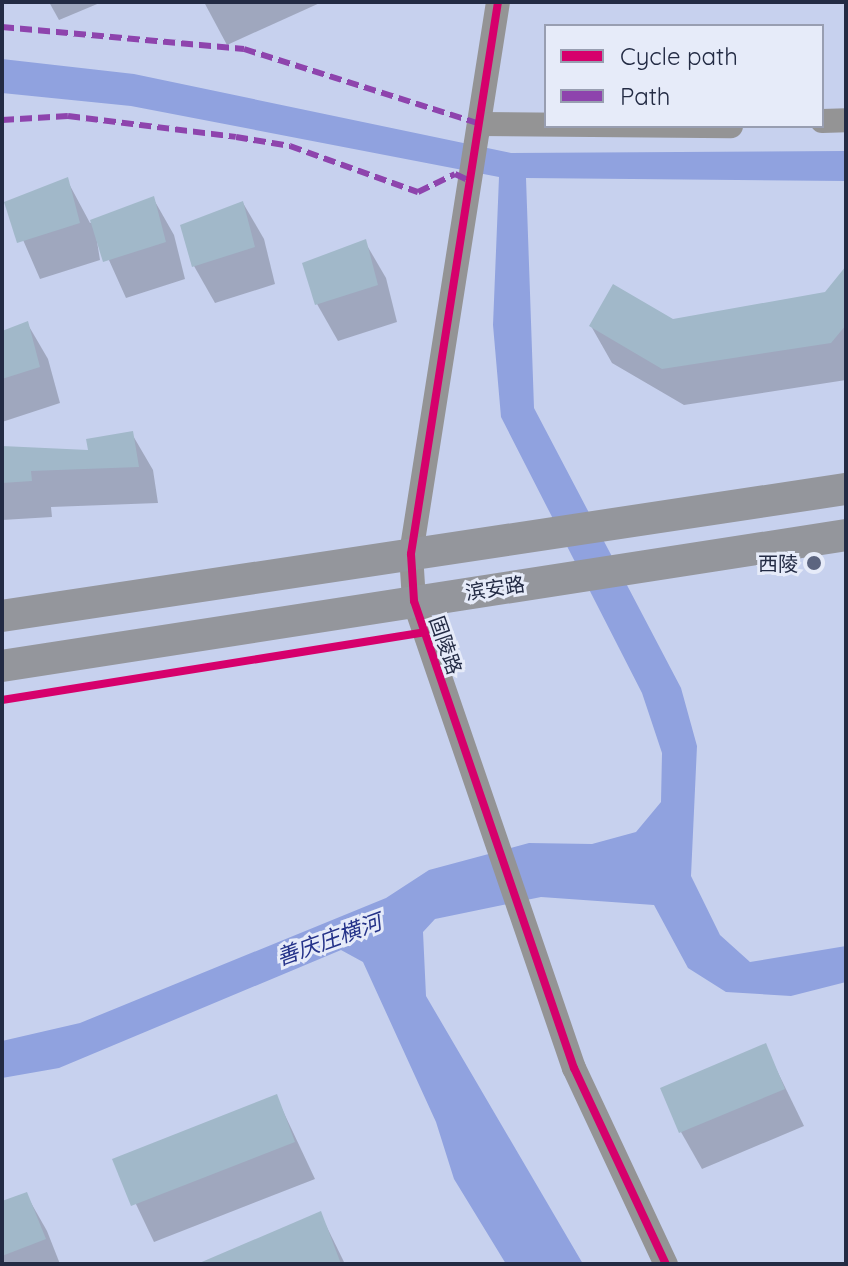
<!DOCTYPE html>
<html>
<head>
<meta charset="utf-8">
<style>
	body { margin:0 }
	#map { position:relative; width:848px; height:1266px; overflow:hidden; background:#c7d1ee; font-family:Quicksand,"Noto Sans SC",sans-serif }
	div>[style] { position:absolute }
	[style*='--x'] { left:calc(var(--x)*1px); top:calc(var(--y)*1px); width:calc(var(--w)*1px); rotate:calc(var(--a)*1deg) }
	.water>* { inset:0; background:#90a2df }
	.shadow>* { inset:0; background:#0003 }
	.building>* { inset:0; background:#a1b8c9 }
	.minor>* { height:24px; margin:-12px; padding:0 12px; transform-origin:12px; border-radius:12px; background:#949495 }
	.major>* { height:32px; margin:-16px; padding:0 16px; transform-origin:16px; border-radius:16px; background:#94969c }
	.quiet>* { height:6px; margin-top:-3px; transform-origin:0; background:repeating-linear-gradient(90deg,#8e44ad 0 12px,transparent 0 18px) }
	.cycleway>* { height:8px; margin:-4px; padding:0 4px; transform-origin:4px; border-radius:4px; background:#d6006c }
	.dots>* { width:22px; height:22px; translate:-50% -50%; box-sizing:border-box; border:4px solid #e6ebf9; border-radius:50% }
	span { translate:-50% -50%; white-space:nowrap; text-align:center; line-height:1.15; -webkit-text-stroke:6px #e6ebf9; paint-order:stroke }
	.poi-label { font-size:20px; color:#232b44 }
	.right { translate:-100% -50%; text-align:right }
	.street-label { font-size:20px; color:#232b44 }
	.water-label { font-size:22px; color:#243289; font-style:italic }
	.frame { position:absolute; inset:0; border:4px solid #232b44; pointer-events:none }
	.legend { position:absolute; left:544px; top:24px; width:280px; height:104px; box-sizing:border-box; background:#e6ebf9; border:2px solid #989eb1; margin:0; padding:10px 14px; list-style:none; font-size:24px; color:#232b44 }
	.legend li { display:flex; align-items:center; gap:16px; height:40px }
	.legend b { width:40px; border:2px solid #989eb1 }
</style>
</head>
<body>
<div id="map">
	<div class="water">
		<div style="clip-path:polygon(2px 59px,134px 74px,511px 153px,846px 151px,846px 181px,526px 178px,534px 408px,681px 688px,697px 746px,691px 876px,720px 935px,750px 962px,846px 946px,846px 982px,791px 996px,726px 992px,688px 968px,654px 905px,541px 897px,435px 919px,423px 932px,426px 996px,583px 1264px,506px 1264px,454px 1179px,436px 1122px,363px 962px,341px 950px,59px 1068px,2px 1078px,2px 1041px,80px 1023px,386px 898px,429px 870px,529px 843px,592px 844px,636px 832px,661px 802px,662px 753px,642px 693px,501px 417px,493px 325px,499px 177px,131px 106px,2px 93px)"></div>
	</div>
	<div class="shadow">
		<div style="clip-path:polygon(49px 2px,102px 2px,59px 20px)"></div>
		<div style="clip-path:polygon(204px 2px,322px 2px,227px 45px)"></div>
		<div style="clip-path:polygon(67px 180px,90px 223px,153px 198px,174px 235px,185px 279px,126px 298px,95px 229px,100px 260px,40px 279px,7px 203px)"></div>
		<div style="clip-path:polygon(243px 203px,264px 239px,275px 284px,215px 303px,194px 266px)"></div>
		<div style="clip-path:polygon(365px 242px,386px 278px,397px 322px,338px 341px,317px 304px)"></div>
		<div style="clip-path:polygon(846px 269px,846px 380px,684px 405px,612px 363px,591px 326px,673px 321px,826px 294px)"></div>
		<div style="clip-path:polygon(27px 323px,48px 359px,60px 403px,2px 422px,2px 333px)"></div>
		<div style="clip-path:polygon(132px 434px,153px 470px,158px 503px,51px 507px,52px 517px,2px 520px,2px 448px,90px 452px)"></div>
		<div style="clip-path:polygon(765px 1046px,804px 1126px,702px 1169px,681px 1132px)"></div>
		<div style="clip-path:polygon(276px 1096px,315px 1179px,154px 1242px,115px 1160px)"></div>
		<div style="clip-path:polygon(26px 1194px,47px 1231px,60px 1264px,2px 1264px,2px 1204px)"></div>
		<div style="clip-path:polygon(320px 1213px,345px 1264px,202px 1264px)"></div>
	</div>
	<div class="building">
		<div style="clip-path:polygon(68px 177px,80px 223px,17px 243px,4px 202px)"></div>
		<div style="clip-path:polygon(154px 196px,166px 242px,103px 262px,90px 220px)"></div>
		<div style="clip-path:polygon(243px 201px,255px 247px,192px 267px,180px 225px)"></div>
		<div style="clip-path:polygon(366px 239px,378px 285px,315px 305px,302px 263px)"></div>
		<div style="clip-path:polygon(846px 266px,846px 325px,831px 343px,662px 369px,589px 326px,613px 284px,673px 319px,825px 292px)"></div>
		<div style="clip-path:polygon(28px 321px,40px 367px,2px 379px,2px 331px)"></div>
		<div style="clip-path:polygon(133px 431px,139px 467px,31px 471px,32px 481px,2px 483px,2px 446px,88px 450px,86px 439px)"></div>
		<div style="clip-path:polygon(766px 1043px,785px 1089px,679px 1133px,660px 1088px)"></div>
		<div style="clip-path:polygon(277px 1094px,295px 1142px,131px 1206px,112px 1159px)"></div>
		<div style="clip-path:polygon(27px 1192px,46px 1239px,2px 1256px,2px 1201px)"></div>
		<div style="clip-path:polygon(321px 1211px,341px 1264px,197px 1264px)"></div>
	</div>
	<div class="minor">
		<div style="--x:498;--y:2;--w:559;--a:98.96"></div>
		<div style="--x:411;--y:554;--w:47;--a:86.3"></div>
		<div style="--x:414;--y:601;--w:494;--a:71.1"></div>
		<div style="--x:574;--y:1068;--w:217;--a:64.9"></div>
		<div style="--x:822;--y:121;--w:24;--a:-2"></div>
		<div style="--x:480;--y:124;--w:251;--a:0.5"></div>
	</div>
	<div class="major">
		<div style="--x:2;--y:616;--w:854;--a:-8.56"></div>
		<div style="--x:2;--y:666;--w:854;--a:-8.82"></div>
	</div>
	<div class="quiet">
		<div style="--x:2;--y:27;--w:243;--a:5.2"></div>
		<div style="--x:244;--y:49;--w:248;--a:17.6"></div>
		<div style="--x:2;--y:120;--w:66;--a:-3.5"></div>
		<div style="--x:68;--y:116;--w:169;--a:7.1"></div>
		<div style="--x:236;--y:137;--w:55;--a:9.5"></div>
		<div style="--x:290;--y:146;--w:136;--a:19.8"></div>
		<div style="--x:418;--y:192;--w:41;--a:-25.9"></div>
		<div style="--x:455;--y:174;--w:19;--a:25"></div>
	</div>
	<div class="cycleway">
		<div style="--x:498;--y:2;--w:559;--a:98.96"></div>
		<div style="--x:411;--y:554;--w:47;--a:86.3"></div>
		<div style="--x:414;--y:601;--w:494;--a:71.1"></div>
		<div style="--x:574;--y:1068;--w:217;--a:64.9"></div>
		<div style="--x:2;--y:700;--w:428;--a:-9.1"></div>
	</div>
	<div class="dots">
		<div style="left:814px;top:563px;background:#5c6580"></div>
	</div>
	<div class="poi-label">
		<span class="right" style="left:798px;top:563px">西陵</span>
	</div>
	<div class="street-label">
		<span style="left:495px;top:588px;rotate:-9deg">滨安路</span>
		<span style="left:446px;top:645px;rotate:71deg">固陵路</span>
	</div>
	<div class="water-label">
		<span style="left:329px;top:940px;rotate:-20deg">善庆庄横河</span>
	</div>
	<div class="frame"></div>
	<ul class="legend">
	<li><b style="height:10px;background:#d6006c"></b>Cycle path</li>
	<li><b style="height:10px;background:#8e44ad"></b>Path</li>
	</ul>
</div>
</body>
</html>
